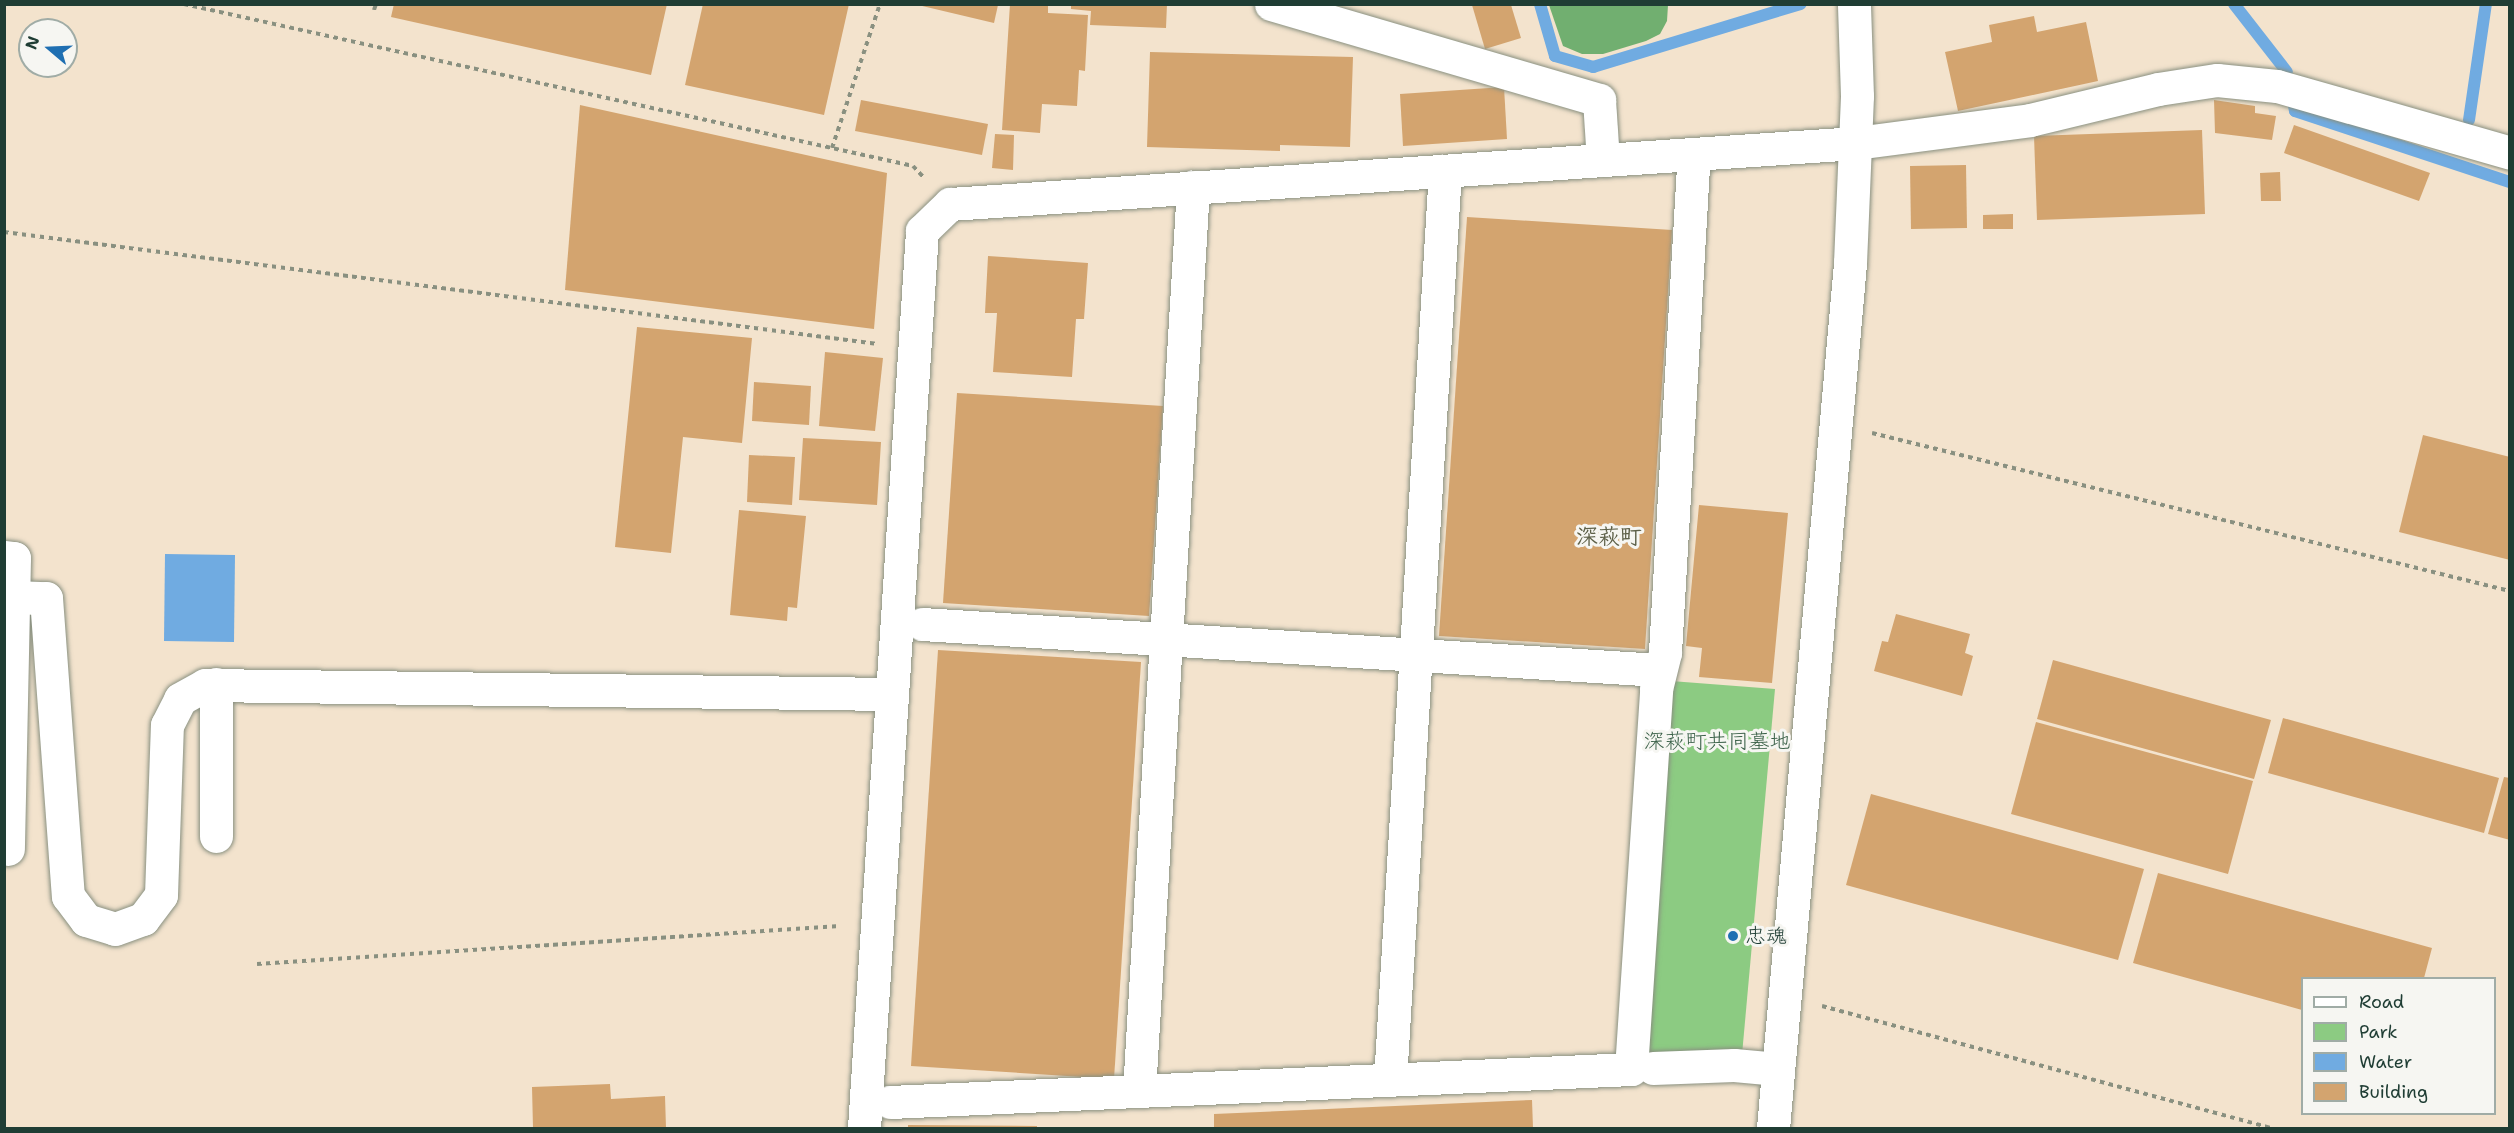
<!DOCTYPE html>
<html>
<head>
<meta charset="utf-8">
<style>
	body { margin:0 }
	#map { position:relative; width:2514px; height:1133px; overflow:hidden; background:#f3e3cd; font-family:"Shantell Sans","Klee One",sans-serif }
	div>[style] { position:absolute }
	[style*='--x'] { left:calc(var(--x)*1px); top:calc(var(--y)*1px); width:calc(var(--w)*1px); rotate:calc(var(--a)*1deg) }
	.green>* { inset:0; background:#8ccb82 }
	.forest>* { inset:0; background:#71af70 }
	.water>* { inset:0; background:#70abe1 }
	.stream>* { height:12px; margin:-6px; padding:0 6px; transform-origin:6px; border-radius:6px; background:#70abe1 }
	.building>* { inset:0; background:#d3a46f }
	.path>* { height:4px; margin-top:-2px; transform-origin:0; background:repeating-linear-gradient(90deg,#899080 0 4.5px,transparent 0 9px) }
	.roads { filter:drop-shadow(0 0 2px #899080) drop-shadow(0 0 2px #899080) }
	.minor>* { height:33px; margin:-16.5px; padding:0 16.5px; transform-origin:16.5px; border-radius:16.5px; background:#fff }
	.dots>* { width:16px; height:16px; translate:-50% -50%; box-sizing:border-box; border:3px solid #f6f6f2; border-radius:50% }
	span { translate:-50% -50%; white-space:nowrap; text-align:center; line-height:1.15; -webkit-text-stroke:6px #f6f6f2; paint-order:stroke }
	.park-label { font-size:21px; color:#3a6048 }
	.poi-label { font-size:21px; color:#1f3d34 }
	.left { translate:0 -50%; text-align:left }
	.neighbourhood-label { font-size:22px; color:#5e6149; font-weight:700 }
	.frame { position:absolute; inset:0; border:6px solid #1f3d34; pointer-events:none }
	.legend { position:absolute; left:2301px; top:977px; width:195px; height:138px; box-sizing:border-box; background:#f6f6f2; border:2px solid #a0aca6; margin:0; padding:8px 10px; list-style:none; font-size:18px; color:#1f3d34 }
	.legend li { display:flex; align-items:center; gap:12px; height:30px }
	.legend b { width:30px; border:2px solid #a0aca6 }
	.north { position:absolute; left:18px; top:18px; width:60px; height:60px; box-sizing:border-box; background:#f6f6f2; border:2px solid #a0aca6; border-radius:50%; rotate:289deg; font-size:16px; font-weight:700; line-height:24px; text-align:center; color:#1f3d34 }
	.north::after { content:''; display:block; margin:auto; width:21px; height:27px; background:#1f6fb2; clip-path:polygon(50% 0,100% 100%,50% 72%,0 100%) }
</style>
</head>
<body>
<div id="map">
	<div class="green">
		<div style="clip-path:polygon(1671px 681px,1775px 689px,1740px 1077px,1643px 1081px)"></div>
	</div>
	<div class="forest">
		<div style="clip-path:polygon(1549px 5px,1668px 5px,1667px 21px,1660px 34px,1646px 41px,1603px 54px,1582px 54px,1563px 46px)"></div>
	</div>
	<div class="water">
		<div style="clip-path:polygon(165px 554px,235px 555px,234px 642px,164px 641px)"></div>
	</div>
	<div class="stream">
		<div style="--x:1540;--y:4;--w:54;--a:73.9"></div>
		<div style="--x:1555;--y:56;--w:40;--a:16"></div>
		<div style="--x:1593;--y:67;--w:217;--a:-16.9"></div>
		<div style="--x:2234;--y:4;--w:86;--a:52.1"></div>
		<div style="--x:2294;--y:106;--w:5;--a:79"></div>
		<div style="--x:2295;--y:111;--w:226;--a:18.3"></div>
		<div style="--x:2469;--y:120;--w:117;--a:-81.7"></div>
	</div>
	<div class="building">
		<div style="clip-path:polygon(394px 4px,667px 4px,651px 75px,391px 17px)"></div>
		<div style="clip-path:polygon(703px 4px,849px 4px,824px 115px,685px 85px)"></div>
		<div style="clip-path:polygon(1010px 4px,1048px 5px,1048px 13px,1088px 15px,1085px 71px,1079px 70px,1077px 106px,1042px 104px,1040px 133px,1002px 130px)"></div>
		<div style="clip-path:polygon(1071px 4px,1167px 4px,1166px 28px,1090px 25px,1091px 11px,1071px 9px)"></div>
		<div style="clip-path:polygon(918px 5px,998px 5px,994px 23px)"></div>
		<div style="clip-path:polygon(1472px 5px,1511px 5px,1521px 38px,1485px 49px)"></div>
		<div style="clip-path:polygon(2034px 16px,2037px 32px,2086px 22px,2098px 81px,1958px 111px,1945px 52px,1992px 42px,1989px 25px)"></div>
		<div style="clip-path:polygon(1150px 52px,1353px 57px,1350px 147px,1280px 145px,1280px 151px,1147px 147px)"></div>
		<div style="clip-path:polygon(1504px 87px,1507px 139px,1403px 146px,1400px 94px)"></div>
		<div style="clip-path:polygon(861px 100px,988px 124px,982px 155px,855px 131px)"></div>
		<div style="clip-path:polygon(2214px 100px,2255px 106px,2255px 113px,2276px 116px,2272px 140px,2215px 133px)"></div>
		<div style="clip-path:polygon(580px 105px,887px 173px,874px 329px,565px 290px)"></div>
		<div style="clip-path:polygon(2294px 125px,2430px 173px,2419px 201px,2284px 153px)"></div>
		<div style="clip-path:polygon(2202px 130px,2205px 214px,2037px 220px,2034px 136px)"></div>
		<div style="clip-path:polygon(995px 134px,1014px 135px,1013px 170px,992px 168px)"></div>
		<div style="clip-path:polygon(1966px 165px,1967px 228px,1911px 229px,1910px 166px)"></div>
		<div style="clip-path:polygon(2280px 172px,2281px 201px,2261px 201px,2260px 173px)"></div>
		<div style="clip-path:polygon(2013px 214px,2013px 229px,1983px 229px,1983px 215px)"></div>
		<div style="clip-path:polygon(1467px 217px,1672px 230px,1645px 649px,1439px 636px)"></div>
		<div style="clip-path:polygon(988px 256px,1088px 263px,1084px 319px,1076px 319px,1072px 377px,993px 372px,997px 313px,985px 313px)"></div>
		<div style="clip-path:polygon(637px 327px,752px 338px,742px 443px,683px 437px,671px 553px,615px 547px)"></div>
		<div style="clip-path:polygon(825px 352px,883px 358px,875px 431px,819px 426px)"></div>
		<div style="clip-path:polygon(754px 382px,811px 386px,809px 425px,752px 421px)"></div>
		<div style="clip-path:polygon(957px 393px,1163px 406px,1149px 616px,943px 603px)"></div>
		<div style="clip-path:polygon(2423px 435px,2510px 457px,2510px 560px,2399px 532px)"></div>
		<div style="clip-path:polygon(803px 438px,881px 442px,877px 505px,799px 500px)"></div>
		<div style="clip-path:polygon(749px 455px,795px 457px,792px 505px,747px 502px)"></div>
		<div style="clip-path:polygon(1699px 505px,1788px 513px,1772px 683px,1699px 677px,1702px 648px,1686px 646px)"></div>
		<div style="clip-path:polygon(739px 510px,806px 516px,797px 608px,788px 607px,787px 621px,730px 615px)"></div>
		<div style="clip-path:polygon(1896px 614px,1970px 634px,1965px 653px,1973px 656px,1962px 696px,1874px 671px,1882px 641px,1888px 642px)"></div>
		<div style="clip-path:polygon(938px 650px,1141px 662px,1114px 1079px,911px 1066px)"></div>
		<div style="clip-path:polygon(2053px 660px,2271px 720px,2254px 779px,2037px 719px)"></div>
		<div style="clip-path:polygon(2283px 718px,2499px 778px,2484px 833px,2268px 773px)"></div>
		<div style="clip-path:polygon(2036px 722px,2253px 781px,2228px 874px,2011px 814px)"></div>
		<div style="clip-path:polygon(2504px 777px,2510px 778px,2510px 840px,2488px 834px)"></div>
		<div style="clip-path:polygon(1871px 794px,2144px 869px,2118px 960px,1846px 885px)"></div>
		<div style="clip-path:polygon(2158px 873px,2432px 948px,2424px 978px,2302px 978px,2302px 1010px,2133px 963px)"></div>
		<div style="clip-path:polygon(610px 1084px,611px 1099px,665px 1096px,666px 1128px,533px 1128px,532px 1087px)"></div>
		<div style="clip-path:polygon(1532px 1100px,1533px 1128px,1214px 1128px,1214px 1114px)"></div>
		<div style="clip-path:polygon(908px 1125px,1037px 1126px,1037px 1128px,908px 1128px)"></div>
	</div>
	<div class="path">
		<div style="--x:184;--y:4;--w:747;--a:12.53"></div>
		<div style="--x:913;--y:166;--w:16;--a:47"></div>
		<div style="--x:374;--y:10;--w:6;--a:-72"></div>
		<div style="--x:832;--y:148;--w:152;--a:-71.6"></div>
		<div style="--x:4;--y:232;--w:881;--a:7.3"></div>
		<div style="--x:1872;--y:433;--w:657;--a:13.91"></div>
		<div style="--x:257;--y:964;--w:584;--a:-3.73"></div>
		<div style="--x:1822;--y:1006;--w:464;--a:15.2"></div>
	</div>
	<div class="roads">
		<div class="minor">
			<div style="--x:1271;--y:4;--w:342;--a:16.3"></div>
			<div style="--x:1599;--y:100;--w:60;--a:86.2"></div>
			<div style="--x:4;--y:557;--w:10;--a:6"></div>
			<div style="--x:14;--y:558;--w:291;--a:91.2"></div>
			<div style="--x:13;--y:597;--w:33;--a:2"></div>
			<div style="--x:46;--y:598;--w:299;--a:85.8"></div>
			<div style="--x:68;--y:896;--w:30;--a:53"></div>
			<div style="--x:86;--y:920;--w:30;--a:17"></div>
			<div style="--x:115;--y:929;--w:30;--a:-20"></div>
			<div style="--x:143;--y:919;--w:30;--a:-53"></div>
			<div style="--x:161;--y:895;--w:170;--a:-88"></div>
			<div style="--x:167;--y:725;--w:29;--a:-63"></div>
			<div style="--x:180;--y:699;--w:29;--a:-29"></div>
			<div style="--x:205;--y:685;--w:687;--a:0.75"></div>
			<div style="--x:922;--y:624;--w:739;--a:3.57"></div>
			<div style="--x:216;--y:684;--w:152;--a:90"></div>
			<div style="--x:1653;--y:1068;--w:81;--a:-2.1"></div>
			<div style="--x:1734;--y:1065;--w:44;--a:5.2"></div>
			<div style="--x:1390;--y:1080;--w:911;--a:-86.54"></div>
			<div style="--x:1139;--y:1091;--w:906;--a:-86.58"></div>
			<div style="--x:890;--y:1102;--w:742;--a:-2.55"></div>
			<div style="--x:1631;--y:1069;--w:381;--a:-86.2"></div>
			<div style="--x:1656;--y:689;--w:38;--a:-76"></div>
			<div style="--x:1665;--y:652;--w:499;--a:-86.7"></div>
			<div style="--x:864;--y:1128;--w:899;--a:-86.3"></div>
			<div style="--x:922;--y:231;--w:39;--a:-44"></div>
			<div style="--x:950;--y:204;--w:908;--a:-3.85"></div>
			<div style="--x:1856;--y:143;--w:176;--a:-7.5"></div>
			<div style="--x:2030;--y:120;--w:132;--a:-13.6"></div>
			<div style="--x:2158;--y:89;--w:60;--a:-8.7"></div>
			<div style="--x:2217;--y:80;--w:60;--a:5.7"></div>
			<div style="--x:2277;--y:86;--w:242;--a:16"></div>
			<div style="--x:1773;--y:1128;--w:868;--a:-84.91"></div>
			<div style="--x:1850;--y:263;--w:167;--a:-87.6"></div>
			<div style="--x:1857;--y:96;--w:92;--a:-91.9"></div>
		</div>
	</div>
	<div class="dots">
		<div style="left:1733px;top:936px;background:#1f6fb2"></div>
	</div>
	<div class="park-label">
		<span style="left:1717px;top:741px">深萩町共同墓地</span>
	</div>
	<div class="poi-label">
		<span class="left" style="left:1745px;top:936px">忠魂</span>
	</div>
	<div class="neighbourhood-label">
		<span style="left:1609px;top:537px">深萩町</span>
	</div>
	<div class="frame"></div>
	<ul class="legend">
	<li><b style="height:8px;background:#fff"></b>Road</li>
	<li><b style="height:16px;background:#8ccb82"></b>Park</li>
	<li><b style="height:16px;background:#70abe1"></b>Water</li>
	<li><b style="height:16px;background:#d3a46f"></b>Building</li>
	</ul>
	<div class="north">N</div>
</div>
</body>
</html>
